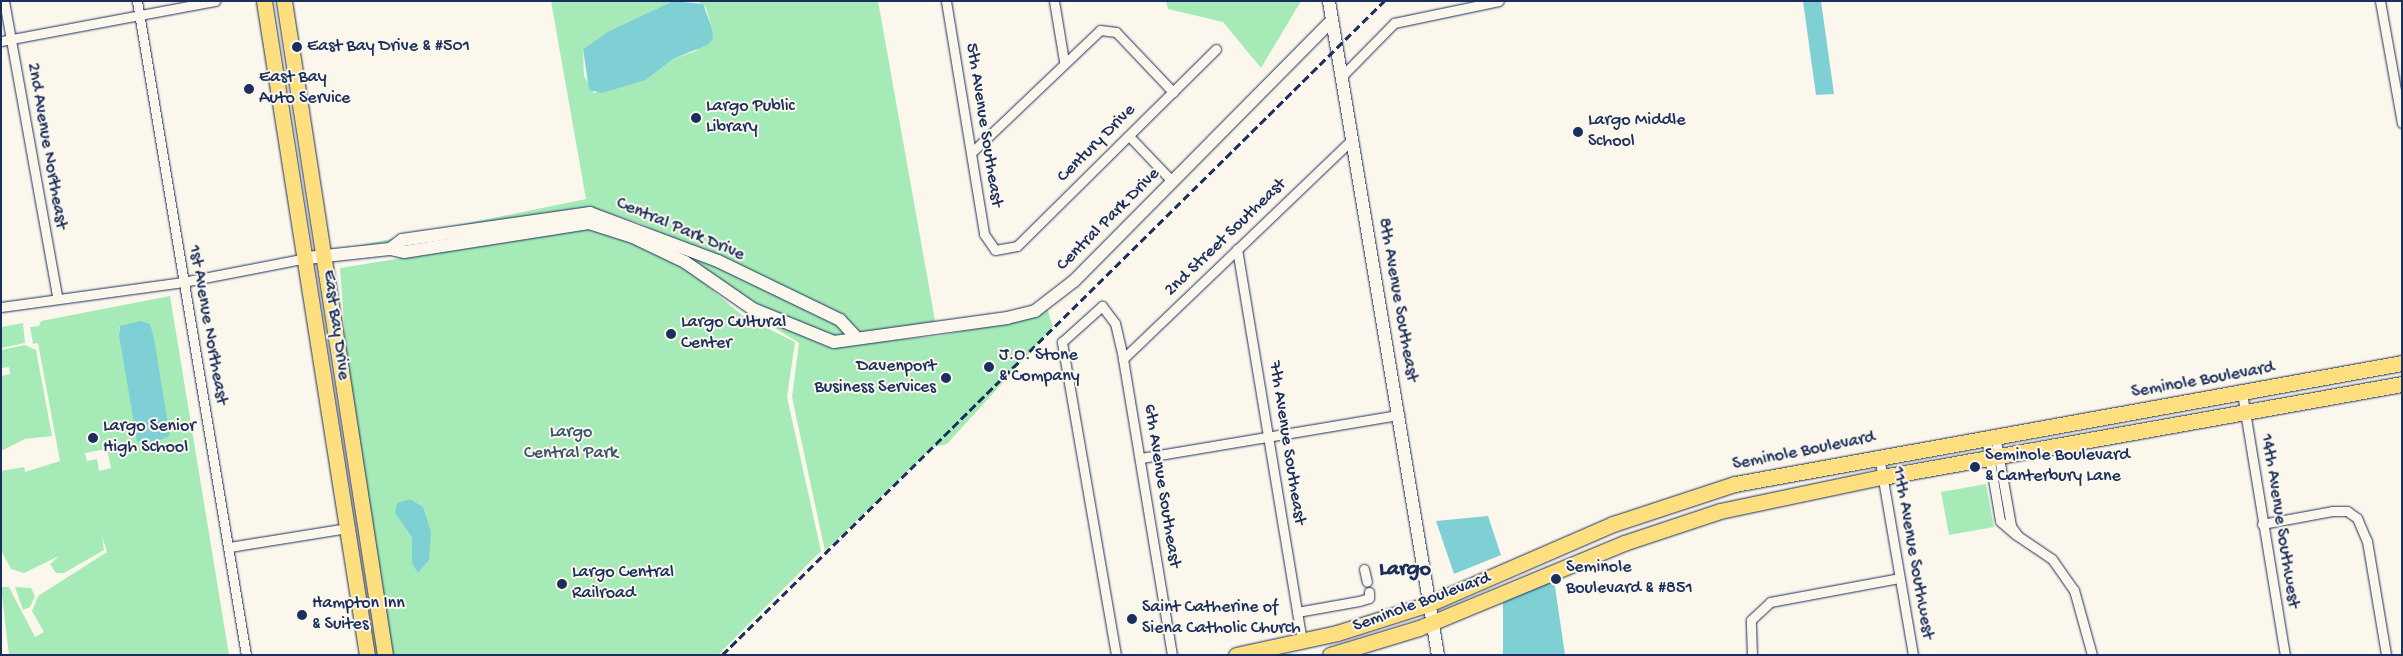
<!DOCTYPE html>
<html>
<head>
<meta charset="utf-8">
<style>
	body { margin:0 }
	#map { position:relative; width:2403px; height:656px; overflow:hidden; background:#fbf7ec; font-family:"Gochi Hand",sans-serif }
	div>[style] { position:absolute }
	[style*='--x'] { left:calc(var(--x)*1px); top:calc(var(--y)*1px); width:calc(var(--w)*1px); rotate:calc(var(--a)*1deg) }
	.green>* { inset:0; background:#a6ebb7 }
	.water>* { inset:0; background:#7fd0d5 }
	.roads { filter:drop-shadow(0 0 1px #1b2f5e) drop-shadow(0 0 1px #1b2f5e) }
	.street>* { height:9px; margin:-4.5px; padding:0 4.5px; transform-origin:4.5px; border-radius:4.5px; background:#fbf7ec }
	.secondary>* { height:12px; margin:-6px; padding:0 6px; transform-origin:6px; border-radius:6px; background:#fbf7ec }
	.primary>* { height:15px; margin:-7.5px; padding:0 7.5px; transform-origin:7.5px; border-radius:7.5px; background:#fedf80 }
	.rail>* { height:2.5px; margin-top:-1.25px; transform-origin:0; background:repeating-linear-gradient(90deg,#1b2f5e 0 8px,transparent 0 12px) }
	.dots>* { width:14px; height:14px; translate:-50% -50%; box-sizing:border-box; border:2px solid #fbf7ec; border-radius:50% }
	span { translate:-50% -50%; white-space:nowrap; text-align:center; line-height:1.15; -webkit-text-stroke:4px #fbf7ec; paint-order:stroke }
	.poi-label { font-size:18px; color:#1b2f5e }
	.left { translate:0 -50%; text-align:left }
	.right { translate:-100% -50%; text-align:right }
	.street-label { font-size:18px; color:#1b2f5e }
	.park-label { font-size:18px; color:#375570 }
	.district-label { font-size:22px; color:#1b2f5e; font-weight:700 }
	.frame { position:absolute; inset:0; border:2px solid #1b2f5e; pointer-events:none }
</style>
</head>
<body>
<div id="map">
	<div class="green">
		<div style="clip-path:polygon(551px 1px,673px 1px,609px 31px,583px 49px,584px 76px,594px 93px,646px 80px,673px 59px,696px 51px,712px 28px,706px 8px,698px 1px,878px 1px,936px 326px,859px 332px,639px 223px,591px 208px,328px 252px,586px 199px)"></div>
		<div style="clip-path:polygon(1166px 1px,1301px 1px,1261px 68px,1223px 22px,1168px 9px)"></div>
		<div style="clip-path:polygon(589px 217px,715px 265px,836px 324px,846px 334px,834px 337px,755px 305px)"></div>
		<div style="clip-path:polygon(590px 228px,660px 253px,690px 271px,743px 316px,795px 342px,787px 397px,821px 551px,718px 655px,393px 655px,347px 364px,340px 268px)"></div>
		<div style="clip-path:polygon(evenodd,170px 296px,229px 655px,9px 655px,1px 587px,9px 587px,35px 637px,44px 632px,32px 611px,38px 596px,107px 552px,102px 536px,104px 550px,64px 573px,56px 573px,50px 564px,59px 556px,24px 573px,11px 569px,1px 550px,1px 471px,24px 467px,25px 472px,60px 461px,38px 343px,33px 344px,30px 327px,39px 326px,41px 321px,170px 296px,150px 324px,170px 436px,139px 441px,119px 327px,150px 324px,170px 296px,107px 449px,111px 468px,99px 471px,97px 459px,87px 461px,85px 453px,107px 449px)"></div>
		<div style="clip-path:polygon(733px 302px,832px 346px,938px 336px,1009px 322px,1047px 308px,1053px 327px,947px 444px,933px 447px,825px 551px,792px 397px,799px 343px)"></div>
		<div style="clip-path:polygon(23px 323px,25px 343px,1px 348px,1px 327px)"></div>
		<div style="clip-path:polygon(25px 345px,36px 350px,52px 436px,25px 439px,1px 451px,1px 376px,10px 374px,9px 367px,1px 368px,1px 350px)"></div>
		<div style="clip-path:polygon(1986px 484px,1994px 527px,1949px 535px,1941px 492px)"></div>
		<div style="clip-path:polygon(15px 587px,31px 588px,35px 596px,30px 607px,23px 610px)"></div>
	</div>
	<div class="water">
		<div style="clip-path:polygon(673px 1px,703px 4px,712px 28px,713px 39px,707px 45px,673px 59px,646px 80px,602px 93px,589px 90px,583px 49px,609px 31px)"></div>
		<div style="clip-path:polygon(1803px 1px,1821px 1px,1834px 94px,1816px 95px)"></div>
		<div style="clip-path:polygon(140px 321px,150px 324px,154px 338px,170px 436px,149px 444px,137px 441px,119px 335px,120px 326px)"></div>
		<div style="clip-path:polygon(410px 499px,423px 507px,431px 532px,429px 560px,418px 573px,412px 563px,412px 537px,395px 513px,397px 503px)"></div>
		<div style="clip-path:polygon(1488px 516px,1501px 555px,1454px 574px,1436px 521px)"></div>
		<div style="clip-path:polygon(1554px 580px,1565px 655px,1503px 655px,1503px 602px)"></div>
	</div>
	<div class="roads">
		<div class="street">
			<div style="--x:4;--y:1;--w:300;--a:79.8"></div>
			<div style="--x:137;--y:1;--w:663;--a:80.54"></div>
			<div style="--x:946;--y:1;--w:236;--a:80.7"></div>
			<div style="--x:984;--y:234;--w:19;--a:55"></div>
			<div style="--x:995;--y:250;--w:22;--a:-10"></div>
			<div style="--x:1017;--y:246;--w:280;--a:-44.7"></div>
			<div style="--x:1054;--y:1;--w:61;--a:80.5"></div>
			<div style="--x:2380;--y:1;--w:124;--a:79.8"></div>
			<div style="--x:1;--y:41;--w:218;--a:-10.6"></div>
			<div style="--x:1341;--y:77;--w:76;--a:-45.5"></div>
			<div style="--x:1394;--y:23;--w:107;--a:-11.8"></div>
			<div style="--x:1129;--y:136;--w:62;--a:46.3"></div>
			<div style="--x:971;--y:153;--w:178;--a:-43.6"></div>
			<div style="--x:1100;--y:30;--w:16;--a:7"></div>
			<div style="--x:1116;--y:32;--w:83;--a:46.5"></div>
			<div style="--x:1237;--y:249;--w:398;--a:80.6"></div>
			<div style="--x:1;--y:307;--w:184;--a:-7.8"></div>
			<div style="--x:183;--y:282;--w:126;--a:-11"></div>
			<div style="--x:1123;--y:359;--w:316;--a:-43.8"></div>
			<div style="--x:2242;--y:393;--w:266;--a:80.7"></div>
			<div style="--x:1995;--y:435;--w:92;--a:80"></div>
			<div style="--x:2011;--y:526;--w:12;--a:55"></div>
			<div style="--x:2018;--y:536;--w:41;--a:34.1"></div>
			<div style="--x:2052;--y:559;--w:38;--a:55"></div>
			<div style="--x:2074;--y:590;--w:67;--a:74.5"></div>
			<div style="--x:1986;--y:437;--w:85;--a:80.5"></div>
			<div style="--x:2000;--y:521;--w:21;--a:41"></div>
			<div style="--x:1879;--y:456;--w:202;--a:80.3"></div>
			<div style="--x:1141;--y:458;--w:262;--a:-9.5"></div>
			<div style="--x:2262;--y:524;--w:71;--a:-10.5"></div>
			<div style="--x:2332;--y:511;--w:15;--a:0"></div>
			<div style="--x:2347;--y:511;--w:12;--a:35"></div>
			<div style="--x:2357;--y:518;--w:25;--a:67"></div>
			<div style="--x:2367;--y:541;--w:116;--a:80.5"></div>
			<div style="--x:229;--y:547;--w:120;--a:-9.1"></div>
			<div style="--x:1364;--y:569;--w:13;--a:77"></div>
			<div style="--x:1297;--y:612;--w:63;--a:-10.1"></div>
			<div style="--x:1359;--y:601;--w:10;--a:-17"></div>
			<div style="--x:1369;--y:598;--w:6;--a:-90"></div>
			<div style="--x:1116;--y:655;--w:318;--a:-99.8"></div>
			<div style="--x:1062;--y:342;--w:54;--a:-42"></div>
			<div style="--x:1102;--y:306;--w:21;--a:53"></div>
			<div style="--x:1115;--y:323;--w:37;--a:77"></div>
			<div style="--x:1123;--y:359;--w:300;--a:80.6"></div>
			<div style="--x:1752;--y:655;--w:35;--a:-92"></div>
			<div style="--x:1751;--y:620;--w:26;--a:-43"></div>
			<div style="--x:1770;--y:602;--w:131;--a:-10.5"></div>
		</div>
		<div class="secondary">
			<div style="--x:1329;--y:1;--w:663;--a:80.54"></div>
			<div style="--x:390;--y:249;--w:15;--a:-37"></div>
			<div style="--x:402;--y:240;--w:190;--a:-8.2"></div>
			<div style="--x:590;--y:213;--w:137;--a:20.6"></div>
			<div style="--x:718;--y:261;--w:136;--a:25.8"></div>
			<div style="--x:840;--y:320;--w:22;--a:47"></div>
			<div style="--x:307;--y:258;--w:83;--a:-6.2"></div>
			<div style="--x:390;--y:249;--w:14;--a:12"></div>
			<div style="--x:404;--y:252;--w:187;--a:-8.9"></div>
			<div style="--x:589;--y:223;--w:46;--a:17.7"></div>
			<div style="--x:633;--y:237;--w:58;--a:25.7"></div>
			<div style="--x:685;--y:262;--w:83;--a:34.7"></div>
			<div style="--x:753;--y:309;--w:87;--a:22.2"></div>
			<div style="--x:834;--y:342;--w:175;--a:-7.9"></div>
			<div style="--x:1007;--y:318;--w:29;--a:-14"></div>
			<div style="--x:1035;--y:311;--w:49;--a:-37.6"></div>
			<div style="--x:1074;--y:281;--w:367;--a:-45.3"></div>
		</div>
		<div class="primary">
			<div style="--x:264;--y:1;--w:662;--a:81.05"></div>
			<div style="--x:284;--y:1;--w:662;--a:81.22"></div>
			<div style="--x:1236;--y:655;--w:103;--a:-12.3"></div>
			<div style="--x:1337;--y:633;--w:96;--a:-17.5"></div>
			<div style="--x:1429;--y:604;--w:201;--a:-23.5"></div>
			<div style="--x:1613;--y:524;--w:128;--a:-18.2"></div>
			<div style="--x:1735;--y:484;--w:678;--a:-10.28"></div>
			<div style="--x:1330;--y:655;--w:93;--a:-16.9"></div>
			<div style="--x:1419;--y:628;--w:222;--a:-22.5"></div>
			<div style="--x:1624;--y:543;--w:101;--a:-18.4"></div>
			<div style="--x:1720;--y:511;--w:166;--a:-11.9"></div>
			<div style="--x:1882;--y:477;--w:528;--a:-10.14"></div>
		</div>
	</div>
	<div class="rail">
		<div style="--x:722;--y:655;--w:931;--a:-44.65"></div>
	</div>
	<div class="dots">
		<div style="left:297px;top:47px;background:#1b2f5e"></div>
		<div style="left:249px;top:89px;background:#1b2f5e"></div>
		<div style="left:696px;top:118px;background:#1b2f5e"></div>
		<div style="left:1578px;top:132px;background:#1b2f5e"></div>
		<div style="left:671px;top:334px;background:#1b2f5e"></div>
		<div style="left:989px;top:367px;background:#1b2f5e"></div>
		<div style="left:946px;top:378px;background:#1b2f5e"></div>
		<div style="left:93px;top:438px;background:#1b2f5e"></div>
		<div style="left:1975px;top:467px;background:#1b2f5e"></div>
		<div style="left:1556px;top:579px;background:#1b2f5e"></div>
		<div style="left:562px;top:584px;background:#1b2f5e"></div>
		<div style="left:302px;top:615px;background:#1b2f5e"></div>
		<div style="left:1132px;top:619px;background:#1b2f5e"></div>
	</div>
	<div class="poi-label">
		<span class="left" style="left:307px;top:47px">East Bay Drive &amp; #501</span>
		<span class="left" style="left:259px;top:89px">East Bay<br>Auto Service</span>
		<span class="left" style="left:706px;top:118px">Largo Public<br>Library</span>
		<span class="left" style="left:1588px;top:132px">Largo Middle<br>School</span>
		<span class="left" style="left:681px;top:334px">Largo Cultural<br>Center</span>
		<span class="left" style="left:999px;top:367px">J.O. Stone<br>&amp; Company</span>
		<span class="right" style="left:936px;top:378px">Davenport<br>Business Services</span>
		<span class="left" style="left:103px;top:438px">Largo Senior<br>High School</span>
		<span class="left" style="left:1985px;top:467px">Seminole Boulevard<br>&amp; Canterbury Lane</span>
		<span class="left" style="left:1566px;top:579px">Seminole<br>Boulevard &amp; #851</span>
		<span class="left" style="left:572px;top:584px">Largo Central<br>Railroad</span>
		<span class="left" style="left:312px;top:615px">Hampton Inn<br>&amp; Suites</span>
		<span class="left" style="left:1142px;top:619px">Saint Catherine of<br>Siena Catholic Church</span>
	</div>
	<div class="street-label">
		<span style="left:983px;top:125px;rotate:81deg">5th Avenue Southeast</span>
		<span style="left:1097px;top:144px;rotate:-45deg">Century Drive</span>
		<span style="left:46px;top:146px;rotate:80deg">2nd Avenue Northeast</span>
		<span style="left:1109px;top:220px;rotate:-45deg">Central Park Drive</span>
		<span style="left:680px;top:230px;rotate:23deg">Central Park Drive</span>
		<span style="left:1226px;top:238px;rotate:-44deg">2nd Street Southeast</span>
		<span style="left:1397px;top:300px;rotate:80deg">8th Avenue Southeast</span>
		<span style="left:207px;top:325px;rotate:80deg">1st Avenue Northeast</span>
		<span style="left:335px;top:325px;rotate:82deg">East Bay Drive</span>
		<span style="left:2203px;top:381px;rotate:-10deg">Seminole Boulevard</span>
		<span style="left:1286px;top:443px;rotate:81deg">7th Avenue Southeast</span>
		<span style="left:1804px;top:452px;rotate:-11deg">Seminole Boulevard</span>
		<span style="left:1161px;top:486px;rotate:81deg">6th Avenue Southeast</span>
		<span style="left:2279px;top:521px;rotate:81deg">14th Avenue Southwest</span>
		<span style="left:1912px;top:553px;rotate:80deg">11th Avenue Southwest</span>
		<span style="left:1422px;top:603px;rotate:-20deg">Seminole Boulevard</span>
	</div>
	<div class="park-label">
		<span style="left:571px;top:444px">Largo<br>Central Park</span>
	</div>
	<div class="district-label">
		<span style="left:1405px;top:571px">Largo</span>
	</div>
	<div class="frame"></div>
</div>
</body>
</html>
